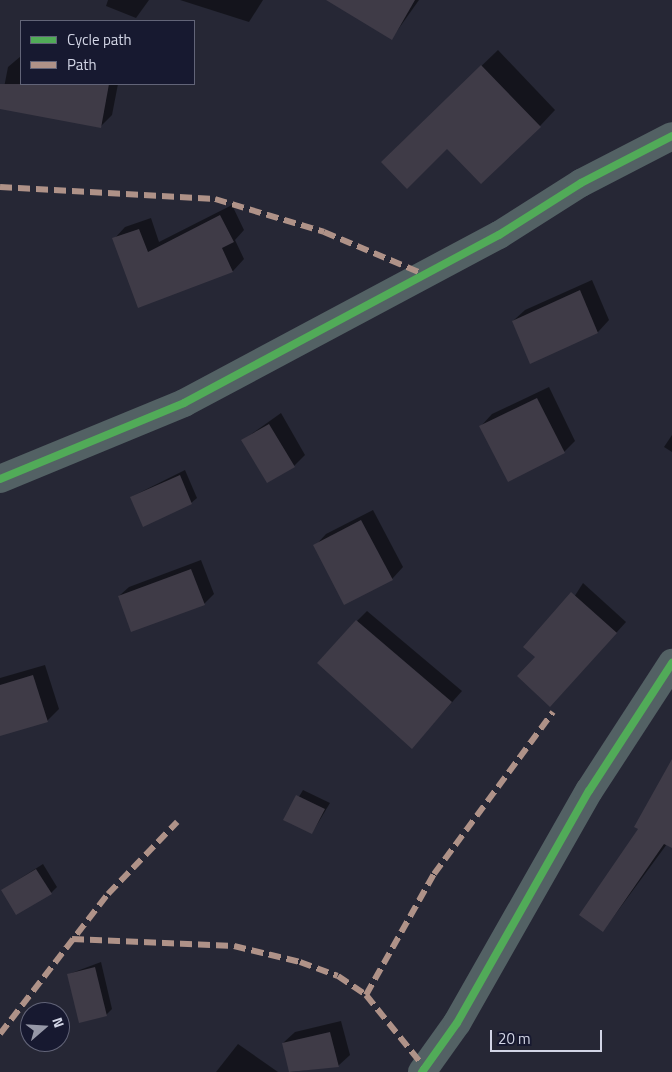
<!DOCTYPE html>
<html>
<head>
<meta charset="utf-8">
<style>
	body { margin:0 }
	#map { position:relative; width:672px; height:1072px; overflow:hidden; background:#262735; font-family:"Titillium Web",sans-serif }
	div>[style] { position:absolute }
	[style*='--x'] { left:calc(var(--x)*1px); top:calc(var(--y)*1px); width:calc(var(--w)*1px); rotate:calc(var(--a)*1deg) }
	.shadow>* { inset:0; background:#0007 }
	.building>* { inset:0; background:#3f3b47 }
	.street>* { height:28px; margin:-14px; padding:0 14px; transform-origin:14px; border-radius:14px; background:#536164 }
	.quiet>* { height:6px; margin-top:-3px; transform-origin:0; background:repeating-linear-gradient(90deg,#af9288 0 12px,transparent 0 18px) }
	.cycleway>* { height:8px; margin:-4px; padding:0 4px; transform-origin:4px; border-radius:4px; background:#51ab58 }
	span { translate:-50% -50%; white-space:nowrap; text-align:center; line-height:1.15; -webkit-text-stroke:4px #171930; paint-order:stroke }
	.legend { position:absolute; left:20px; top:20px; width:175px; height:65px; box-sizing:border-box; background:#171930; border:1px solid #626478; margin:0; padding:6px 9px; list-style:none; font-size:15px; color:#d2d5e5 }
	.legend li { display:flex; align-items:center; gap:10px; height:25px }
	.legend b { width:25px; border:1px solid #626478 }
	.north { position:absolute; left:20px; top:1002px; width:50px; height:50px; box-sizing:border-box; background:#171930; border:1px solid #626478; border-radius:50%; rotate:71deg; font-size:14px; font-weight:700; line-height:20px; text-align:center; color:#d2d5e5 }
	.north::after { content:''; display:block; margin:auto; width:18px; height:22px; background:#9698a7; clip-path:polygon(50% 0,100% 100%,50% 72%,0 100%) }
	.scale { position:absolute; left:490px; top:1030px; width:112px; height:22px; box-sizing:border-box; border:2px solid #d2d5e5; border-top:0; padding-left:6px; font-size:15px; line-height:18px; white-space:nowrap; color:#d2d5e5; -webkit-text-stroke:4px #171930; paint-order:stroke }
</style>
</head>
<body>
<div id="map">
	<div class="shadow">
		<div style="clip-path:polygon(108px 0,149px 0,136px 18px,106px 6px)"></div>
		<div style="clip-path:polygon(180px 0,263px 0,249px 22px)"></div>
		<div style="clip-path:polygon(357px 0,419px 0,392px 38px)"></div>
		<div style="clip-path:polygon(498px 50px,555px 110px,540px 126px,398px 146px)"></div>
		<div style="clip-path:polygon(21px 56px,21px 84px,118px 84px,112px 115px,100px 127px,0 108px,8px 67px)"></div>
		<div style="clip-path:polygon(232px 205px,244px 230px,235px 240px,244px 259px,233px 271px,139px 306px,114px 239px,125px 227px,151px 218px,159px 242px)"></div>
		<div style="clip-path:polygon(592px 280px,609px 320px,598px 332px,531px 362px,513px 321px,525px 310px)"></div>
		<div style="clip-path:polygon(549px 387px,575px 441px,564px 452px,481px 426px,492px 414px)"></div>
		<div style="clip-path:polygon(281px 413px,305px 455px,294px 466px,243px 440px)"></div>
		<div style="clip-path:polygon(672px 435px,672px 452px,664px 447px)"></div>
		<div style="clip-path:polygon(185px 470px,197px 498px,191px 503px,131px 497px)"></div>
		<div style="clip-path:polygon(373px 510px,403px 567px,392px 579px,315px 546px,326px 534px)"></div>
		<div style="clip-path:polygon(201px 560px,214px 594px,204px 604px,119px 596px,129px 587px)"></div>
		<div style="clip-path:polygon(583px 583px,626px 622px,560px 695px,536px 657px)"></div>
		<div style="clip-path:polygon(367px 611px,462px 691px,422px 736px,357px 621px)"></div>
		<div style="clip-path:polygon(45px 665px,59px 709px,47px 721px,0 735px,0 678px)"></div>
		<div style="clip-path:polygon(672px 773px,672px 847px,667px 844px,603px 931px,640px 829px)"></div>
		<div style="clip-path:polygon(303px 790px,330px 803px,312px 833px,285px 820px)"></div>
		<div style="clip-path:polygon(43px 864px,57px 887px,51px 893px,2px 890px)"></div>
		<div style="clip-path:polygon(101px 962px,112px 1009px,106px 1015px,69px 974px)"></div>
		<div style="clip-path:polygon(341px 1021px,350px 1055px,338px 1066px,290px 1072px,283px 1043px,295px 1032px)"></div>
		<div style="clip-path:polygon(238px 1044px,278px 1072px,216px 1072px)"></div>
	</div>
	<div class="building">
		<div style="clip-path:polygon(326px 0,415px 0,392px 40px)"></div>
		<div style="clip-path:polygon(481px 65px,541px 127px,481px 184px,447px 149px,407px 189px,381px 162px)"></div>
		<div style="clip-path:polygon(0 84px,109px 84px,101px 128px,0 109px)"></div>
		<div style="clip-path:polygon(220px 215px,234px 242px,222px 248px,233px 272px,138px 308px,112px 238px,139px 229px,148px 252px)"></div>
		<div style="clip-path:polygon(580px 290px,598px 333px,530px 364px,512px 321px)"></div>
		<div style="clip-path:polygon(537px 398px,565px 453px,508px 482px,479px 426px)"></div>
		<div style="clip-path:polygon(269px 424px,295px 467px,267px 483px,241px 440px)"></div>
		<div style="clip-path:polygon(180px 475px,192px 504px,143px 527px,130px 497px)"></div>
		<div style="clip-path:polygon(361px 520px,393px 580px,344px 605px,313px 545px)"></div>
		<div style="clip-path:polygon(191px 569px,205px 605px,131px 632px,118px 596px)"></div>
		<div style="clip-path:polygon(571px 592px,617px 633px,550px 707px,517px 676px,535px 657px,523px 647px)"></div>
		<div style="clip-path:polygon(356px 620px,452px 702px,412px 749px,317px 663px)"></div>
		<div style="clip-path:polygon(33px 675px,48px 722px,0 736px,0 685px)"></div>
		<div style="clip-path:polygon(672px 759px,672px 848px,664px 844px,603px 932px,579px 915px,638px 829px,634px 827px)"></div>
		<div style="clip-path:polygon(296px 795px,325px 809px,312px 834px,283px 820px)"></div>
		<div style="clip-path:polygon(36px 869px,52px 894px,16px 915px,1px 890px)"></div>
		<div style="clip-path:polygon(95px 967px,107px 1016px,79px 1023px,67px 974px)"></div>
		<div style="clip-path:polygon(330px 1032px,339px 1067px,289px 1072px,282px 1043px)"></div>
	</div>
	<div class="street">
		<div style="--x:0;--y:479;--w:199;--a:-22.4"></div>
		<div style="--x:184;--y:403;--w:357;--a:-28.1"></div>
		<div style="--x:499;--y:235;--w:97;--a:-32.4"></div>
		<div style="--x:581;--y:183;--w:102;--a:-27.3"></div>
		<div style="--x:422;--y:1072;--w:60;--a:-54.5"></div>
		<div style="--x:457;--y:1023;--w:267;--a:-60.4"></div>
		<div style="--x:589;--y:791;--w:153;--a:-57"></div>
	</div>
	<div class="quiet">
		<div style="--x:0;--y:187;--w:215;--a:3.2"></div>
		<div style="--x:215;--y:199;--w:114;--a:16.8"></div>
		<div style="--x:324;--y:232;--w:111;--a:22.9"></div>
		<div style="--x:72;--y:939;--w:162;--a:2.5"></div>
		<div style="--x:234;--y:946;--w:68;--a:13.6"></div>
		<div style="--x:300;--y:962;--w:40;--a:20.2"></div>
		<div style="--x:338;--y:976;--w:34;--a:34"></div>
		<div style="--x:366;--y:995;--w:94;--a:51.1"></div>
		<div style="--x:366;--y:995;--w:139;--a:-60.7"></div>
		<div style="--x:434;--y:874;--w:201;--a:-53.7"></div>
		<div style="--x:0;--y:1034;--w:177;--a:-52.4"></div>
		<div style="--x:108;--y:894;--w:100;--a:-46.2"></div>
	</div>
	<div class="cycleway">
		<div style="--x:0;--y:479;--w:199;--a:-22.4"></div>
		<div style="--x:184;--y:403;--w:357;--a:-28.1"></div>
		<div style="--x:499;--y:235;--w:97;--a:-32.4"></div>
		<div style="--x:581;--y:183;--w:102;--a:-27.3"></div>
		<div style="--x:422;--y:1072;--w:60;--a:-54.5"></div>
		<div style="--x:457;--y:1023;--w:267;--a:-60.4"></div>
		<div style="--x:589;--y:791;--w:153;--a:-57"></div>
	</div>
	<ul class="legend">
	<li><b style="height:6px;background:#51ab58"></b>Cycle path</li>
	<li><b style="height:6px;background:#af9288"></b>Path</li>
	</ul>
	<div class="north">N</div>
	<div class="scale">20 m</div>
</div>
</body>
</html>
